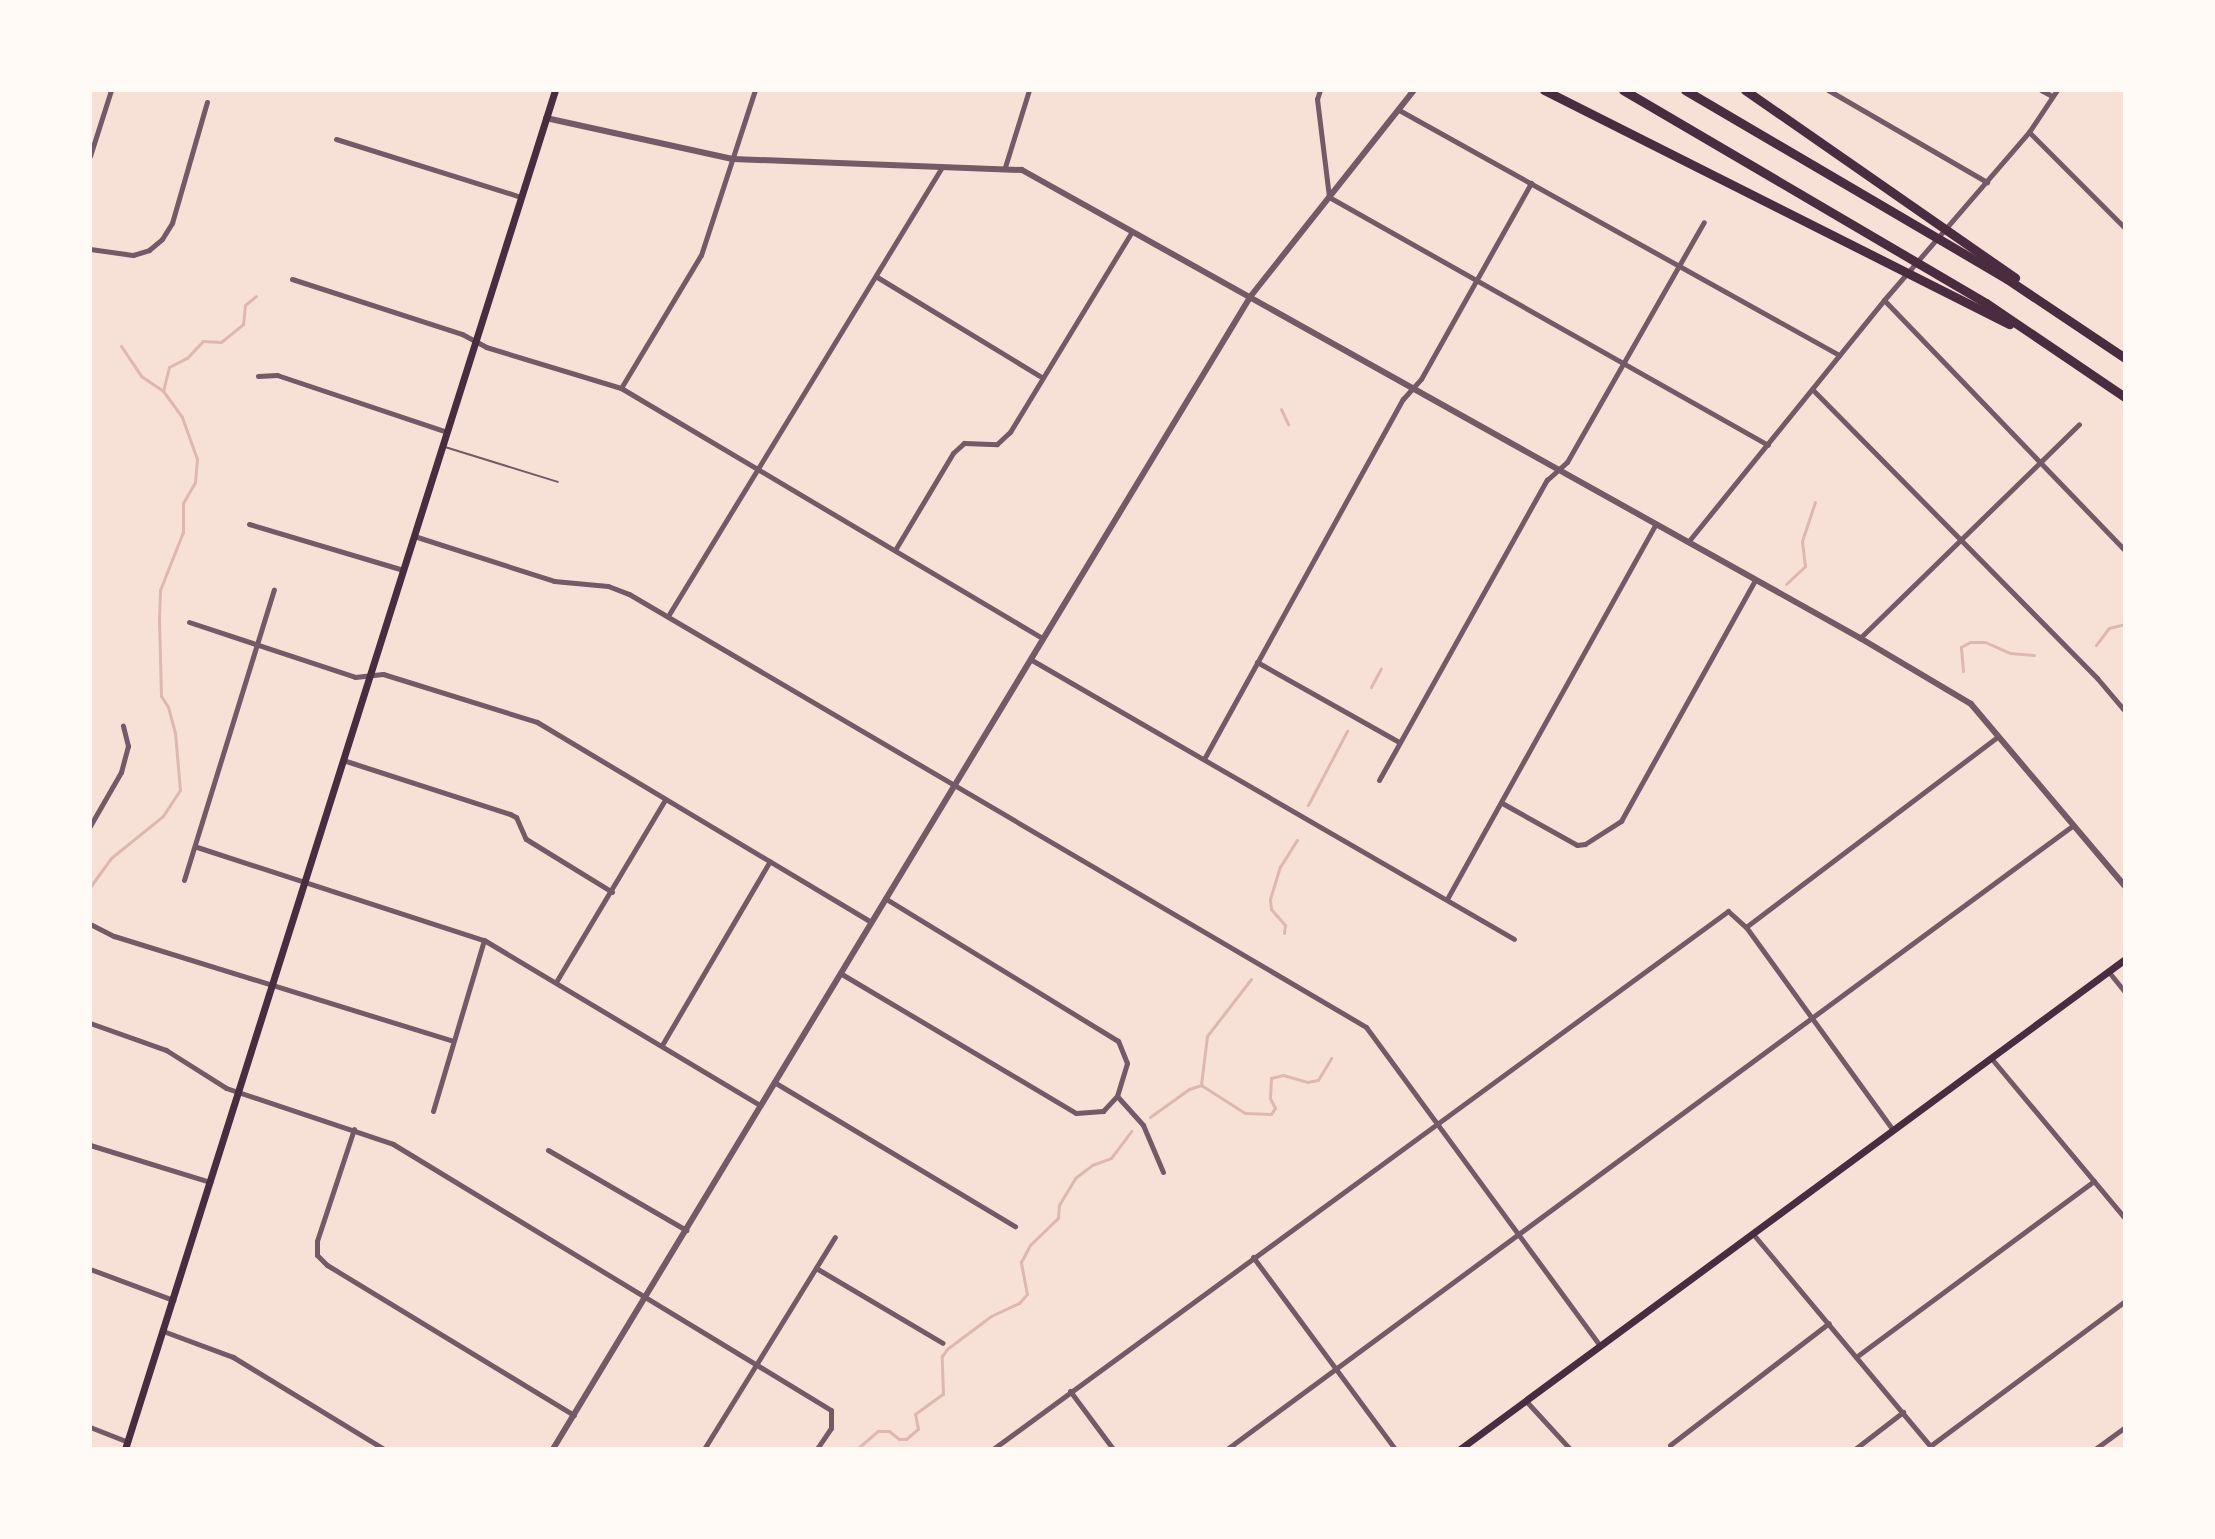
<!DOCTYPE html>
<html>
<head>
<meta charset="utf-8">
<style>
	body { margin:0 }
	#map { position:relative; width:2215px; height:1539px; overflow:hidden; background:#f7e1d7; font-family:"Source Sans 3",sans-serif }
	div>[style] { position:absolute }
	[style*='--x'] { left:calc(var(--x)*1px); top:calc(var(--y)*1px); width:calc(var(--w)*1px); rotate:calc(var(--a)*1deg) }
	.stream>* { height:3px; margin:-1.5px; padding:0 1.5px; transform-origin:1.5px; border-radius:1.5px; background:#dcb8b0 }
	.service>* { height:2px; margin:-1px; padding:0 1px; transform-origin:1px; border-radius:1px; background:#755966 }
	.minor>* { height:5px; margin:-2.5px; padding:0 2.5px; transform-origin:2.5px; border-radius:2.5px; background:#755966 }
	.tertiary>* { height:6px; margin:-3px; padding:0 3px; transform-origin:3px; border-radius:3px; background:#755966 }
	.secondary>* { height:7px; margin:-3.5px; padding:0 3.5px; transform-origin:3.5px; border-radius:3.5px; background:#4a2c40 }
	.motorway>* { height:9px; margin:-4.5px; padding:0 4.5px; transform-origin:4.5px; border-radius:4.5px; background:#4a2c40 }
	span { translate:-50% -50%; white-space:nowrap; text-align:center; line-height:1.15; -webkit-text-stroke:8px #fffaf5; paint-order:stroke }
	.frame { position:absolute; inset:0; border:92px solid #fffaf5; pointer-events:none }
</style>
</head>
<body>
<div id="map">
	<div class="stream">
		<div style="--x:121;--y:346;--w:36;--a:56"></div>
		<div style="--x:141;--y:376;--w:27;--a:34"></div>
		<div style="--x:1281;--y:409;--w:17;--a:65"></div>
		<div style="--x:1786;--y:584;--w:26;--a:-43"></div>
		<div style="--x:1805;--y:566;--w:25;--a:-97"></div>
		<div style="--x:1802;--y:541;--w:41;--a:-71.6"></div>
		<div style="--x:2096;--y:645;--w:21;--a:-53"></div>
		<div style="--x:2109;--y:628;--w:16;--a:-14"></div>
		<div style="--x:1963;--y:671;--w:24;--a:-95"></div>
		<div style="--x:1961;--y:647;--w:10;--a:-29"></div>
		<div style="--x:1970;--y:642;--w:15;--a:0"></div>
		<div style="--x:1985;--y:642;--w:27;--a:24"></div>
		<div style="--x:2010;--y:653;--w:24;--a:5"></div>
		<div style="--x:1371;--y:687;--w:21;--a:-62"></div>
		<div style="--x:1308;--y:805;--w:84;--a:-62.2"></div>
		<div style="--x:90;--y:887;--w:36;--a:-54"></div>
		<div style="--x:111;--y:858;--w:67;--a:-38.9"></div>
		<div style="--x:163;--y:816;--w:31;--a:-57"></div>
		<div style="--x:180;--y:790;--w:57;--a:-95"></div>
		<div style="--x:175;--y:733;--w:27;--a:-105"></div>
		<div style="--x:168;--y:707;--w:13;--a:-122"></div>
		<div style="--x:161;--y:696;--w:77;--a:-91.5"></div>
		<div style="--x:159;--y:619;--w:29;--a:-88"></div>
		<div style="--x:160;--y:590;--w:62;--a:-68.4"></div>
		<div style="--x:183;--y:532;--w:29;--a:-90"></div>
		<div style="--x:183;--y:503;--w:24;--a:-60"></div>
		<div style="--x:195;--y:482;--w:23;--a:-85"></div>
		<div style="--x:197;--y:459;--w:45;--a:-109.7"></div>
		<div style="--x:182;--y:417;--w:32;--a:-126"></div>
		<div style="--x:163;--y:391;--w:25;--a:-76"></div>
		<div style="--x:169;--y:367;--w:20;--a:-27"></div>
		<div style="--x:187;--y:358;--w:23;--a:-47"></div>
		<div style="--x:203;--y:341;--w:18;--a:3"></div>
		<div style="--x:221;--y:342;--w:28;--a:-39"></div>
		<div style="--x:243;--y:324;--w:19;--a:-84"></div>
		<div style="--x:245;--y:305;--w:14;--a:-39"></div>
		<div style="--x:1284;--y:933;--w:8;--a:-83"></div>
		<div style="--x:1285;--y:925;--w:21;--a:-131"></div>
		<div style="--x:1271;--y:909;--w:10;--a:-96"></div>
		<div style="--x:1270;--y:899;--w:34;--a:-73"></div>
		<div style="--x:1280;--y:867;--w:32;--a:-58"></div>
		<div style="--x:1201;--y:1085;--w:52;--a:32.5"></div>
		<div style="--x:1245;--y:1113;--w:26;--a:2"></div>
		<div style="--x:1271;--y:1114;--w:7;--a:-56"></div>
		<div style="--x:1275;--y:1108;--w:11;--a:-117"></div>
		<div style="--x:1270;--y:1098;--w:20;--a:-87"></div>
		<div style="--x:1271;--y:1078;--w:12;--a:-14"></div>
		<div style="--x:1283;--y:1075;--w:25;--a:16"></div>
		<div style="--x:1307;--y:1082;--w:11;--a:-10"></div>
		<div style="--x:1318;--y:1080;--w:26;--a:-59"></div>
		<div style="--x:1201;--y:1085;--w:49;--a:-83"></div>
		<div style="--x:1207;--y:1036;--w:72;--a:-52.3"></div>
		<div style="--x:1150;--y:1117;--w:48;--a:-35.7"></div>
		<div style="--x:1189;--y:1089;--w:13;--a:-18"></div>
		<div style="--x:857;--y:1449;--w:28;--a:-41"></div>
		<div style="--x:878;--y:1431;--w:11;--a:0"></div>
		<div style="--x:889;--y:1431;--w:13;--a:39"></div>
		<div style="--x:899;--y:1439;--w:7;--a:0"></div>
		<div style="--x:906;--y:1439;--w:16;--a:-40"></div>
		<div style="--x:918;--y:1429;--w:15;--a:-101"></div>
		<div style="--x:915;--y:1414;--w:34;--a:-36"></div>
		<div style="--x:943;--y:1394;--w:38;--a:-92"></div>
		<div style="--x:942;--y:1356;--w:9;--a:-54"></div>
		<div style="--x:947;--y:1349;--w:55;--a:-36.9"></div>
		<div style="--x:991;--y:1316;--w:31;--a:-25"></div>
		<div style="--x:1019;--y:1303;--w:12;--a:-48"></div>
		<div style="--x:1027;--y:1294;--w:33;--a:-101"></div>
		<div style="--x:1021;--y:1262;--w:19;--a:-62"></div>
		<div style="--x:1030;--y:1245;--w:39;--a:-44"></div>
		<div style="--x:1058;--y:1218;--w:13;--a:-86"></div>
		<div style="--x:1059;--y:1205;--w:31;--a:-59"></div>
		<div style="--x:1075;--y:1178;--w:21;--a:-37"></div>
		<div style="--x:1092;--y:1165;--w:20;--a:-20"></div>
		<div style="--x:1111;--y:1158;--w:34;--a:-53"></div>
	</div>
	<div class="service">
		<div style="--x:445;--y:447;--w:118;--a:17.2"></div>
	</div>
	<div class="minor">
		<div style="--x:1320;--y:90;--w:9;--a:108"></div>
		<div style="--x:1317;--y:99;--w:99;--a:83"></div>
		<div style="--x:1329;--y:197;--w:504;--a:29.46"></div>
		<div style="--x:1828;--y:90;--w:184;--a:30.1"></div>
		<div style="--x:2041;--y:90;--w:13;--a:29"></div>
		<div style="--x:1399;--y:110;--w:504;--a:29.11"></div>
		<div style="--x:2029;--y:132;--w:136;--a:45"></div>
		<div style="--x:336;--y:139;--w:194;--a:17.4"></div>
		<div style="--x:90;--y:156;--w:69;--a:-72.3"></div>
		<div style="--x:1005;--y:167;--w:81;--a:-72.7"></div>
		<div style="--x:90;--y:249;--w:43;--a:7.9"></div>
		<div style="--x:133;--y:255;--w:17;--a:-17"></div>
		<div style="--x:149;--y:250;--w:17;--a:-40"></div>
		<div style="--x:162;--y:239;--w:19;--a:-58"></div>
		<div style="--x:172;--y:223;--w:126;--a:-73.9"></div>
		<div style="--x:877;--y:277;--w:194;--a:31.3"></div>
		<div style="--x:292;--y:279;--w:179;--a:17.9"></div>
		<div style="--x:462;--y:334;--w:27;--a:28"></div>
		<div style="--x:486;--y:347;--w:141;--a:16.9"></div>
		<div style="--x:621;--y:388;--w:490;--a:30.7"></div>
		<div style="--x:1884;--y:300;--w:347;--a:46.1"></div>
		<div style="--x:258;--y:376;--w:19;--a:-3"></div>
		<div style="--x:277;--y:375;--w:179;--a:18.5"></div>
		<div style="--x:621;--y:388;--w:155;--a:-59"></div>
		<div style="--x:701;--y:255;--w:174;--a:-71.9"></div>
		<div style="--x:1812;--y:389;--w:406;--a:45.4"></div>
		<div style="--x:2097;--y:678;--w:43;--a:49.7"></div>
		<div style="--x:249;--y:524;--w:161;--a:16.6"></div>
		<div style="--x:414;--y:536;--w:147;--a:17.8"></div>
		<div style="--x:554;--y:581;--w:54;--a:5.3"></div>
		<div style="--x:608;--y:586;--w:22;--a:21"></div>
		<div style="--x:629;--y:594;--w:855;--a:30.43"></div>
		<div style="--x:1366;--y:1027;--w:396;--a:53.7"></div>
		<div style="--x:1688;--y:542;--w:311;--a:-51"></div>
		<div style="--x:1884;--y:300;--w:222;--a:-49.2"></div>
		<div style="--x:2029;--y:132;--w:50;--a:-56.3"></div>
		<div style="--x:895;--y:550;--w:113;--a:-59.1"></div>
		<div style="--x:953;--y:453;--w:15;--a:-42"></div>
		<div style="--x:964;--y:443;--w:33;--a:2"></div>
		<div style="--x:997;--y:444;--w:18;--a:-43"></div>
		<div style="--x:1010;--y:432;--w:235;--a:-58.7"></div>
		<div style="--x:668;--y:616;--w:526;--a:-58.61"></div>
		<div style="--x:189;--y:622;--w:175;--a:18.3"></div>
		<div style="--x:355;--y:677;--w:28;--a:-6"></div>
		<div style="--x:383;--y:674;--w:161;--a:17.3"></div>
		<div style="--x:537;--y:722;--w:387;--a:30.9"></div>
		<div style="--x:1860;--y:638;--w:306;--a:-44.3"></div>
		<div style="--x:1030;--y:659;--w:559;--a:30.05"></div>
		<div style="--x:1257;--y:662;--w:163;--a:29.4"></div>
		<div style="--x:1204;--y:759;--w:411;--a:-61.1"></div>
		<div style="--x:1403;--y:399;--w:27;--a:-48"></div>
		<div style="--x:1421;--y:379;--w:225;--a:-60.7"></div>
		<div style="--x:343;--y:760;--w:176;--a:17.9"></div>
		<div style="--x:510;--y:814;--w:7;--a:27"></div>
		<div style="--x:516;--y:817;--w:24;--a:66"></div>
		<div style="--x:526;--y:839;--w:101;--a:31.6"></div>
		<div style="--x:1379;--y:780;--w:344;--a:-60.8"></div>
		<div style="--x:1547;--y:480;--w:27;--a:-42"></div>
		<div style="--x:1567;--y:462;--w:276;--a:-60.3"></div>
		<div style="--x:1502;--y:803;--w:86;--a:29.2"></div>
		<div style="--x:1577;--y:845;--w:8;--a:-7"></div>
		<div style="--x:1585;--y:844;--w:43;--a:-32.6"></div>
		<div style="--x:1621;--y:821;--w:276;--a:-60.9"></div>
		<div style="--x:90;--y:826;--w:62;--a:-60.1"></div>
		<div style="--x:121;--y:772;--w:27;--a:-75"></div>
		<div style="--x:128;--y:746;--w:21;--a:-104"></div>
		<div style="--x:197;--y:847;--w:302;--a:18"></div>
		<div style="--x:484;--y:940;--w:322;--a:30.9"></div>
		<div style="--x:184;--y:880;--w:304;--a:-72.8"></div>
		<div style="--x:1447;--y:899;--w:429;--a:-60.9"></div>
		<div style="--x:90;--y:924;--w:27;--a:27"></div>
		<div style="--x:114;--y:936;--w:355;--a:17.2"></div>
		<div style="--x:1746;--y:927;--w:251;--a:54.1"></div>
		<div style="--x:2108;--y:971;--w:27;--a:51"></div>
		<div style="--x:840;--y:973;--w:274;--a:30.7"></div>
		<div style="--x:1076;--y:1113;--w:27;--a:-4"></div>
		<div style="--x:1103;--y:1111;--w:21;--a:-47"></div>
		<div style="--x:1117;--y:1096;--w:34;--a:-73"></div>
		<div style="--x:1127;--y:1063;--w:24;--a:-112"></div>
		<div style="--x:1118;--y:1041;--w:273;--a:-148.5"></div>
		<div style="--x:556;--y:982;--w:212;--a:-59.1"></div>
		<div style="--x:90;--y:1023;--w:81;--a:19.6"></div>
		<div style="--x:166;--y:1050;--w:71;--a:32.3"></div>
		<div style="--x:226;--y:1088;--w:176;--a:18.5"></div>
		<div style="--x:393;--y:1144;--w:512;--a:31.27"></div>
		<div style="--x:831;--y:1410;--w:18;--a:90"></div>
		<div style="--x:831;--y:1428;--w:25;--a:124"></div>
		<div style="--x:662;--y:1045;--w:213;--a:-59.6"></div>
		<div style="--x:1991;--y:1058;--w:209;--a:50.1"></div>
		<div style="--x:774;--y:1082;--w:281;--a:30.9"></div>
		<div style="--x:1117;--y:1096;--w:39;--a:48"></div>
		<div style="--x:1143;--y:1125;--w:51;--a:66.9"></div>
		<div style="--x:433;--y:1111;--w:178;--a:-73.4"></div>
		<div style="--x:354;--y:1129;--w:118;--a:108.3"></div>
		<div style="--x:317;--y:1241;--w:14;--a:90"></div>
		<div style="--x:317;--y:1255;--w:14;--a:45"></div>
		<div style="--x:327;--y:1265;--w:289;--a:31.3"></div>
		<div style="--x:90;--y:1145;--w:126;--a:17.1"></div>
		<div style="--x:548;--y:1150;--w:160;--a:30.1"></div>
		<div style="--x:1753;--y:1234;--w:280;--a:50.1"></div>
		<div style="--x:1253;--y:1257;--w:239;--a:53.5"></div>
		<div style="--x:816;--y:1268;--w:147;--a:30.6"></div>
		<div style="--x:90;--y:1269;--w:89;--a:20.5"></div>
		<div style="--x:163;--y:1331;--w:75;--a:20.4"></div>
		<div style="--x:233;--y:1357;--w:177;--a:31.4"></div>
		<div style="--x:1856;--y:1357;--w:296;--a:-36.5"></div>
		<div style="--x:1070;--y:1391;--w:72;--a:53.4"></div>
		<div style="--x:1526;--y:1401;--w:65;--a:47.5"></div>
		<div style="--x:90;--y:1427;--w:41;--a:21.5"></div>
		<div style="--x:1670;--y:1445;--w:200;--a:-37.5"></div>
		<div style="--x:1930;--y:1446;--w:243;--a:-36.6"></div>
		<div style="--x:704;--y:1449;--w:249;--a:-58.3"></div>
		<div style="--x:993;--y:1449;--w:911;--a:-36.2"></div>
		<div style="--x:1728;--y:911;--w:24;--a:42"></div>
		<div style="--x:1746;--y:927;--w:315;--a:-37.1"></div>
		<div style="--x:1227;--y:1449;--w:1050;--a:-36.4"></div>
		<div style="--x:1855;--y:1449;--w:61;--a:-37.6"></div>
		<div style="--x:2095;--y:1449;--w:37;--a:-36"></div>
	</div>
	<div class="tertiary">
		<div style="--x:546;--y:118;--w:191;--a:12.4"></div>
		<div style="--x:733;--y:159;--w:289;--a:2.2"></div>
		<div style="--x:1022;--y:170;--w:960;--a:29.18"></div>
		<div style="--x:1860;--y:638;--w:129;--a:30.7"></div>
		<div style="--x:1971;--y:704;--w:238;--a:49.8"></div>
		<div style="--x:553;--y:1449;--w:1346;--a:-58.82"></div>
		<div style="--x:1250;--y:297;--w:264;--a:-51.6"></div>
	</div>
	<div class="secondary">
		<div style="--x:125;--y:1449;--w:1425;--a:-72.44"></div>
		<div style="--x:1460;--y:1449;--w:826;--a:-36.38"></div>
	</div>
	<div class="motorway">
		<div style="--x:1544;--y:90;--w:521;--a:26.71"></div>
		<div style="--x:1623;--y:90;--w:421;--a:30.4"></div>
		<div style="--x:1986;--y:303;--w:168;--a:34.1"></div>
		<div style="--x:1685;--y:90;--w:373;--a:30.4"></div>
		<div style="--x:2007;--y:279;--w:142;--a:33.8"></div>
		<div style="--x:1745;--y:90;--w:329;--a:34.8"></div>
	</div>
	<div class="frame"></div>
</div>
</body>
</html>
